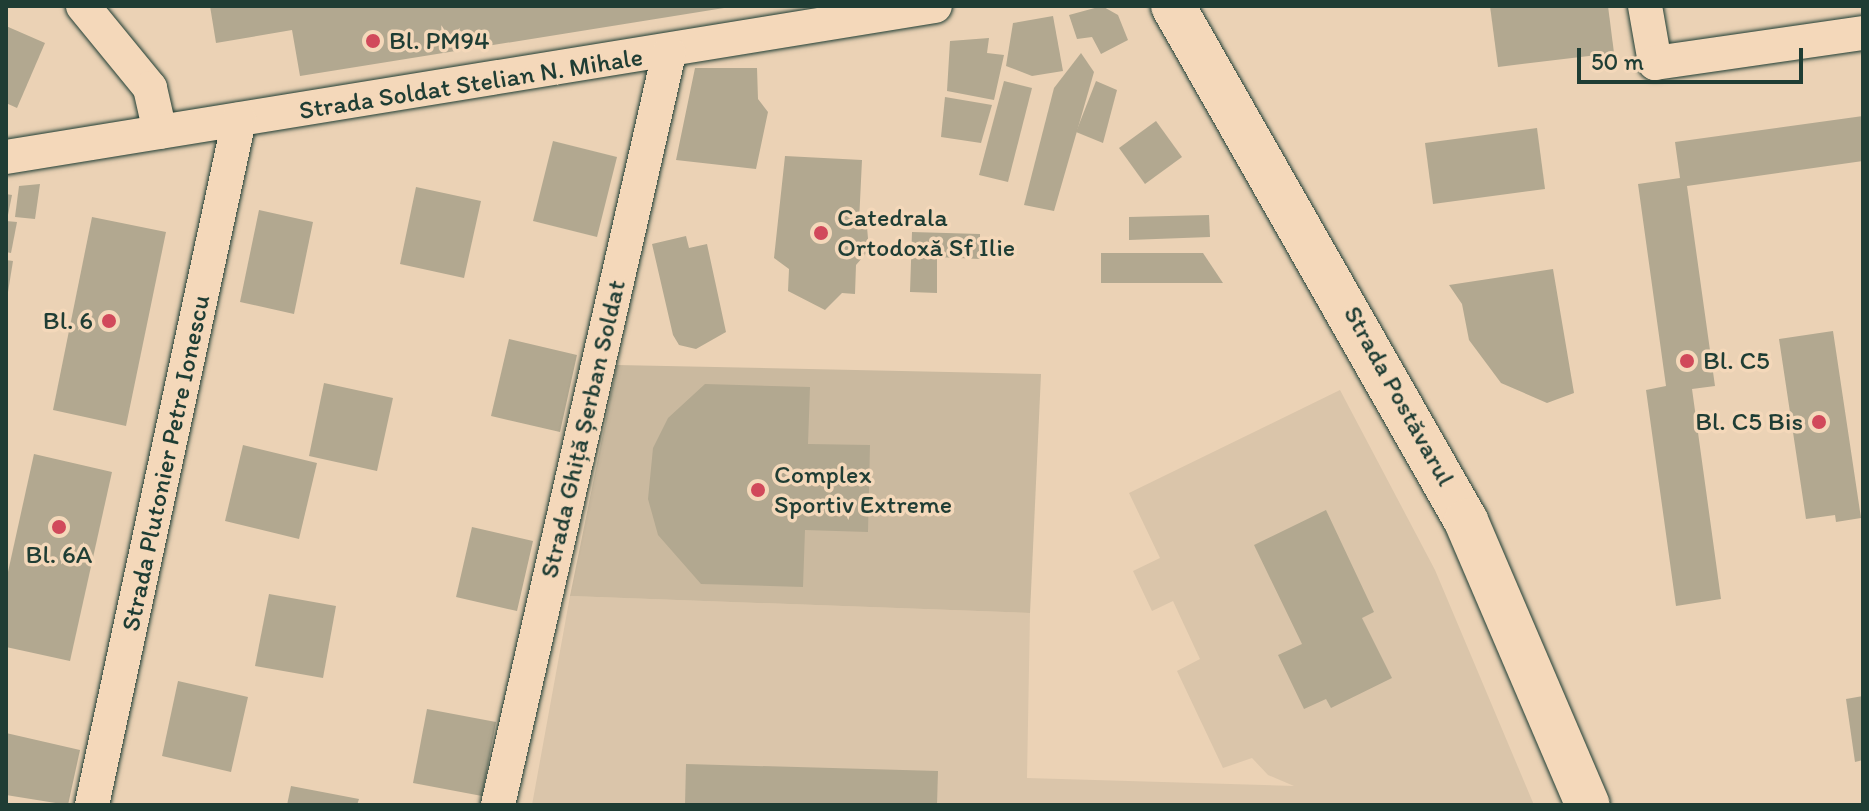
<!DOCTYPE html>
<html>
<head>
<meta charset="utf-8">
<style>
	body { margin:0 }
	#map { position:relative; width:1869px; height:811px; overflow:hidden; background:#ebd2b5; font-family:Itim,sans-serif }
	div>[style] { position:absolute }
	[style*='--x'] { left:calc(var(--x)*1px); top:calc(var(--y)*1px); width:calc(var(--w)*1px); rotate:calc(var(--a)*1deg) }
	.built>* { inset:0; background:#dac5aa }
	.green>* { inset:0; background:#cab99f }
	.building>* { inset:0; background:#b2a890 }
	.roads { filter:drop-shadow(0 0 2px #1f3d34) drop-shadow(0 0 2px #1f3d34) }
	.street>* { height:34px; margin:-17px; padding:0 17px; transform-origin:17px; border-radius:17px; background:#f4d8ba }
	.secondary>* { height:44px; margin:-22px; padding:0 22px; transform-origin:22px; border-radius:22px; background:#f4d8ba }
	.dots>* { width:22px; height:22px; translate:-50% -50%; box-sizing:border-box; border:4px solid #f4d8ba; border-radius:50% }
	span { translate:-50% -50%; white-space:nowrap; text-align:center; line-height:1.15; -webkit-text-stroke:7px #f4d8ba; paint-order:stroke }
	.poi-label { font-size:26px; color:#1f3d34 }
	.left { translate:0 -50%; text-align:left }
	.right { translate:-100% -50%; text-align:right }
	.street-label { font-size:26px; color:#1f3d34 }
	.frame { position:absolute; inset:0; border:8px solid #1f3d34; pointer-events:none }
	.scale { position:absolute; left:1577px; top:48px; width:226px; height:36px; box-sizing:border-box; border:4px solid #1f3d34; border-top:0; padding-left:10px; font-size:24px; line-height:28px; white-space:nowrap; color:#1f3d34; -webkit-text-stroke:6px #f4d8ba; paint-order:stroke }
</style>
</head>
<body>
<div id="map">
	<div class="built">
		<div style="clip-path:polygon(1340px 390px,1435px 570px,1534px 805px,532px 805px,570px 596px,1030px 613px,1027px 778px,1294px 786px,1268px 775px,1252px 758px,1223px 768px,1177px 671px,1200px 659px,1173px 601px,1152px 611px,1133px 571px,1160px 558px,1129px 493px)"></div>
	</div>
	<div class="green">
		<div style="clip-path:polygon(617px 365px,1041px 374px,1030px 613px,570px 596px)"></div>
	</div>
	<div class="building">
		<div style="clip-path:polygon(210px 6px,724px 6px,724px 8px,300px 76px,292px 30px,216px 43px)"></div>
		<div style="clip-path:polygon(1102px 6px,1118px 15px,1128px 40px,1101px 54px,1092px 37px,1077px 39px,1069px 15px)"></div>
		<div style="clip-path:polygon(1490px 6px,1608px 6px,1614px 53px,1498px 67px)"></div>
		<div style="clip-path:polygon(1053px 16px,1063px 71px,1032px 76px,1006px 66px,1013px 23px)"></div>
		<div style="clip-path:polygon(6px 26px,45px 43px,17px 108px,6px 103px)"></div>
		<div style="clip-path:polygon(989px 38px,987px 53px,1004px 55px,994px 100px,947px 91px,950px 41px)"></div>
		<div style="clip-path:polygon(1081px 53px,1094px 72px,1054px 211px,1024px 205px,1054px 88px)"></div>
		<div style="clip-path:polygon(695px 68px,757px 68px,758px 99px,768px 112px,756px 169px,676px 160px)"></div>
		<div style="clip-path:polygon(1004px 81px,1032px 88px,1008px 182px,979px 175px)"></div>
		<div style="clip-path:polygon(1096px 81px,1117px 90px,1103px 143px,1076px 132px)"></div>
		<div style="clip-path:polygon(945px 97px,992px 105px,981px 143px,941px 137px)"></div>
		<div style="clip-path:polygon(1863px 116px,1863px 161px,1687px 186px,1715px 386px,1692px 389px,1721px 599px,1676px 606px,1646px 390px,1666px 386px,1638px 184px,1680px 178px,1675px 142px)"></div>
		<div style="clip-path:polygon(1156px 121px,1182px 157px,1145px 184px,1119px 148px)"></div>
		<div style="clip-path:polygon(1537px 128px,1545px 189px,1433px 204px,1425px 143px)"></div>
		<div style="clip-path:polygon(553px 141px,617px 157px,597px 237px,533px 221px)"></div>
		<div style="clip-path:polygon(785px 156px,862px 160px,859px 222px,867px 227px,869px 250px,856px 265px,855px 294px,842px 293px,825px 310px,788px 291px,789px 269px,774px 258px)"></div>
		<div style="clip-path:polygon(40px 184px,35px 219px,15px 217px,19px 186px)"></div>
		<div style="clip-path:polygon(416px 187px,481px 201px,464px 278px,400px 264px)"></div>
		<div style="clip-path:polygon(6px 194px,12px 195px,7px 220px,6px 219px)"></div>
		<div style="clip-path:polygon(259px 210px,313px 222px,294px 314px,240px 302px)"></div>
		<div style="clip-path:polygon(1209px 215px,1210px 237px,1129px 240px,1129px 217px)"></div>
		<div style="clip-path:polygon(92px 217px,166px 232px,126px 426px,53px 410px)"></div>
		<div style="clip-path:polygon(6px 221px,17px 222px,11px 253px,6px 252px)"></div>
		<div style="clip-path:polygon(912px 232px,980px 234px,980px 259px,937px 257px,937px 293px,910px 292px)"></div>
		<div style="clip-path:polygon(686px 236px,689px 248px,707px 244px,726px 332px,696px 349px,679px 345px,673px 335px,652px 244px)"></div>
		<div style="clip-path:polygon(1101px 253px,1203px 253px,1223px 283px,1101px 283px)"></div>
		<div style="clip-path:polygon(6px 260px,13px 261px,8px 292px,6px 292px)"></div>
		<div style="clip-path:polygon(1553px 269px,1574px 393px,1547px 403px,1501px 383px,1469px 340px,1462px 304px,1449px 285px)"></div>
		<div style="clip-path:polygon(1833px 331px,1861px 518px,1836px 522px,1835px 515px,1806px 519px,1779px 339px)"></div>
		<div style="clip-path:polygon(509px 339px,577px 355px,560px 432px,491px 416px)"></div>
		<div style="clip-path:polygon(324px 383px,393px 398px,377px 471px,309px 456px)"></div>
		<div style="clip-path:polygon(705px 384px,810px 387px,808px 444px,870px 445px,868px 532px,805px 530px,803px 587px,701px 584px,658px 535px,648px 499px,653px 448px,668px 418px)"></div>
		<div style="clip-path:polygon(243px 445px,317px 463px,299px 539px,225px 521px)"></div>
		<div style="clip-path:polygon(34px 454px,112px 472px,70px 661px,6px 647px,6px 581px)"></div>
		<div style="clip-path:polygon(1326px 510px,1374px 612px,1362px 618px,1392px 678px,1331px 708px,1326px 699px,1304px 709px,1278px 655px,1302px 644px,1254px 545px)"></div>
		<div style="clip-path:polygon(472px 527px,533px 541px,517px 611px,456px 597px)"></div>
		<div style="clip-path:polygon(269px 594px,336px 606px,323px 678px,255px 666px)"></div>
		<div style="clip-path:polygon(178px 681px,248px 697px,231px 772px,162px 756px)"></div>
		<div style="clip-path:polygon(1863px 696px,1863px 760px,1855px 762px,1846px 699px)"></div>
		<div style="clip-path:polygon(427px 709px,496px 722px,482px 796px,413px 783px)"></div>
		<div style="clip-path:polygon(6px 733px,80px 750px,68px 805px,6px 795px)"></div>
		<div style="clip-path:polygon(686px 764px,938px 771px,937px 805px,685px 805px)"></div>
		<div style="clip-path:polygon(291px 786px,359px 799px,357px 805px,287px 805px)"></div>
	</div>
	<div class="roads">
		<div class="street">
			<div style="--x:83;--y:6;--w:106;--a:50.7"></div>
			<div style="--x:150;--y:88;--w:45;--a:77.2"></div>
			<div style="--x:1645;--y:6;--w:58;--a:80"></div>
			<div style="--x:1655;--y:63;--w:210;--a:-8.2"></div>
			<div style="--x:6;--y:157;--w:941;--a:-9.23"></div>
			<div style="--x:92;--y:805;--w:701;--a:-77.89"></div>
			<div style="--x:498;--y:805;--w:771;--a:-77.19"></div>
		</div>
		<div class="secondary">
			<div style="--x:1173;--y:6;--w:593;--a:60.36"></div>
			<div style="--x:1466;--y:521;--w:309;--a:66.8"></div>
		</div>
	</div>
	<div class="dots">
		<div style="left:373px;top:41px;background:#d1495b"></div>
		<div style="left:821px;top:233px;background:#d1495b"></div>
		<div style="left:109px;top:321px;background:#d1495b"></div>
		<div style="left:1687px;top:361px;background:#d1495b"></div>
		<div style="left:1819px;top:422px;background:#d1495b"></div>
		<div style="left:758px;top:490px;background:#d1495b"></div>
		<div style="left:59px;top:527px;background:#d1495b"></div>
	</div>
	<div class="poi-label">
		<span class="left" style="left:389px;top:41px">Bl. PM94</span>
		<span class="left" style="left:837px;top:233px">Catedrala<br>Ortodoxă Sf Ilie</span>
		<span class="right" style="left:93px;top:321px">Bl. 6</span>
		<span class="left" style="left:1703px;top:361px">Bl. C5</span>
		<span class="right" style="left:1803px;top:422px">Bl. C5 Bis</span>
		<span class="left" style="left:774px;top:490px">Complex<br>Sportiv Extreme</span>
		<span style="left:59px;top:555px">Bl. 6A</span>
	</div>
	<div class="street-label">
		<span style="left:471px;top:84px;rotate:-9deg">Strada Soldat Stelian N. Mihale</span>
		<span style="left:1399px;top:396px;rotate:61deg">Strada Postăvarul</span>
		<span style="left:583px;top:429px;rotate:-77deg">Strada Ghiță Șerban Soldat</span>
		<span style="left:166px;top:463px;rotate:-78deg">Strada Plutonier Petre Ionescu</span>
	</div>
	<div class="frame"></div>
	<div class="scale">50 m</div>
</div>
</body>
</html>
